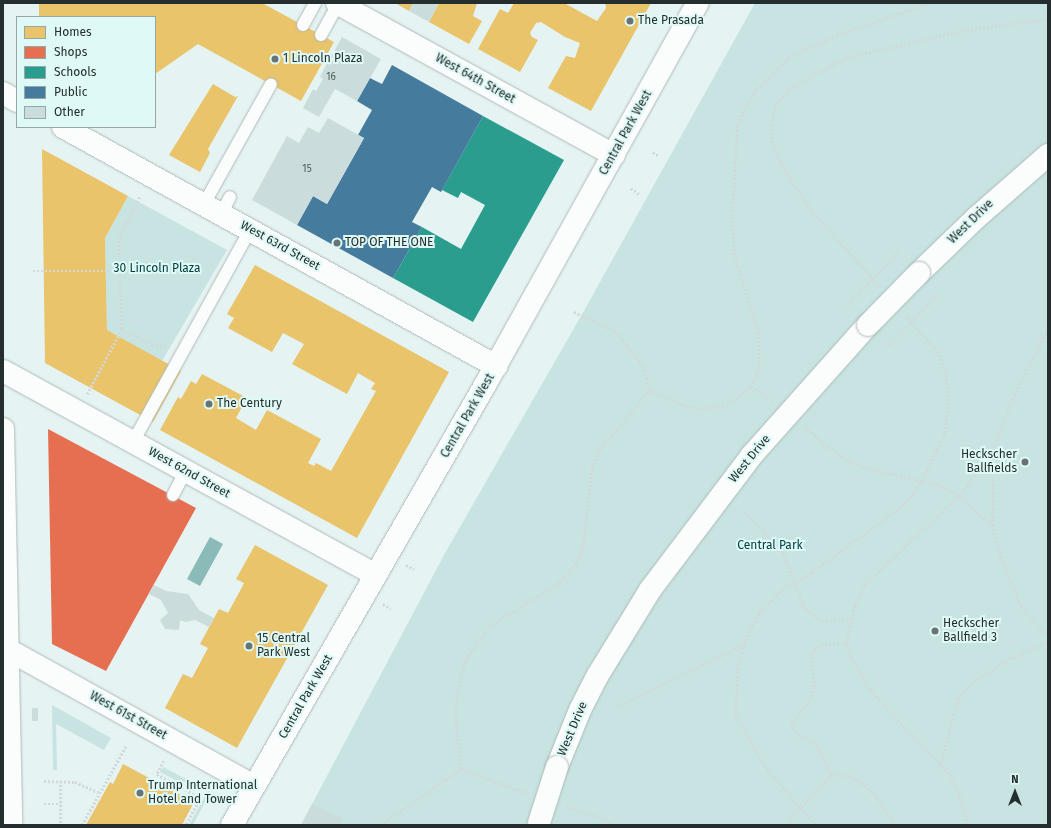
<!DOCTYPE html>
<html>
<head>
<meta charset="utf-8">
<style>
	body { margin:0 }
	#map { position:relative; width:1051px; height:828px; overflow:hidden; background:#e5f3f2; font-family:"Fira Sans",sans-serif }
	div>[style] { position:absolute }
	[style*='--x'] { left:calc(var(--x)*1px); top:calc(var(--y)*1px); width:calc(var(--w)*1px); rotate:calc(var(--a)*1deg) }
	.green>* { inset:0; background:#c7e4e2 }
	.water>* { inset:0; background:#8bbbb8 }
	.homes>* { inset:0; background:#e9c46a }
	.shops>* { inset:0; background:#e76f51 }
	.schools>* { inset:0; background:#2a9d8f }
	.public>* { inset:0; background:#457b9d }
	.building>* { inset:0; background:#cadddc }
	.path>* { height:2.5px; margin-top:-1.25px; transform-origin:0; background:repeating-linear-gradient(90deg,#d3d8d8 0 2px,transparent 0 4px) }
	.roads { filter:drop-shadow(0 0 1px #afbab9) drop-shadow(0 0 1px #afbab9) }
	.lane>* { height:12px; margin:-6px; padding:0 6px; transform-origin:6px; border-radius:6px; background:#fbfdfd }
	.street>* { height:22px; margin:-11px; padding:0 11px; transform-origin:11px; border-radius:11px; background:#fbfdfd }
	.secondary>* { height:22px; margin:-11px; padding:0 11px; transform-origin:11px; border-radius:11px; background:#fbfdfd }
	.primary>* { height:22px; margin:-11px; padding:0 11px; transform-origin:11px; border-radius:11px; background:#fbfdfd }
	.path-bridge>* { height:2.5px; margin-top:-1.25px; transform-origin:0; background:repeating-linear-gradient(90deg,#d3d8d8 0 2px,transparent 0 4px) }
	.bridges { filter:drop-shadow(0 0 1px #afbab9) drop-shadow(0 0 1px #afbab9) }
	.street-bridge>* { height:22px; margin:-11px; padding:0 11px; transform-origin:11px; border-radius:11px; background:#fbfdfd }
	.dots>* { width:11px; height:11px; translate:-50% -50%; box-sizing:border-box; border:2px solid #dff9f7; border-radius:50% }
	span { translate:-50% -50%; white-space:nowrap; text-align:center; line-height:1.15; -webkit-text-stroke:4px #dff9f7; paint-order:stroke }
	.number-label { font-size:10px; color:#505c5b }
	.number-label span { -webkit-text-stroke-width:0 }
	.poi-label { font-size:12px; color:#252e2e }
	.left { translate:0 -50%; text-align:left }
	.right { translate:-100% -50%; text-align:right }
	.street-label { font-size:12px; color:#252e2e }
	.park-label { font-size:12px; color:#02403e }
	.frame { position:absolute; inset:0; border:4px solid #252e2e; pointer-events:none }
	.legend { position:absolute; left:16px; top:16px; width:140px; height:112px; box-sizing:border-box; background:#dff9f7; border:1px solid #95a8a7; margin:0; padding:5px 7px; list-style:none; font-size:12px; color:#252e2e }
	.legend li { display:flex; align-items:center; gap:8px; height:20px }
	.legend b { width:20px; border:1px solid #95a8a7 }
	.north { position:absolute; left:995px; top:772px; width:40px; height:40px; -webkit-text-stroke:3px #dff9f7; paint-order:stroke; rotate:0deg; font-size:11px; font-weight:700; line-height:16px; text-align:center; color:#252e2e }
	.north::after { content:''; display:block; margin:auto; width:14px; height:18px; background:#252e2e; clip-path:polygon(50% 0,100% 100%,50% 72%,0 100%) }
</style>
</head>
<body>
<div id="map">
	<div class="green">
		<div style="clip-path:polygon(755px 3px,1048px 3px,1048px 825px,301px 825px,444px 555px,585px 309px)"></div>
		<div style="clip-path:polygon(128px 196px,227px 250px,162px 361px,107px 330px,105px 238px)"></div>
		<div style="clip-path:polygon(52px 705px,111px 738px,104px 750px,56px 724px,57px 770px,53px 770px)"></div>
		<div style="clip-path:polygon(163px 767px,201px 787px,199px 790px,181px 780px,179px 782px,160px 772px)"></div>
		<div style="clip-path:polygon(208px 791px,210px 792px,193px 825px,189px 825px)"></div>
	</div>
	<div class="water">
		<div style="clip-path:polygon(210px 537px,223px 544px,200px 586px,187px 579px)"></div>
	</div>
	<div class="homes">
		<div style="clip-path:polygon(39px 3px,262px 3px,334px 42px,301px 101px,198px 44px,155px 74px,155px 17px,39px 17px)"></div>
		<div style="clip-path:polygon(395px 3px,413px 3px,409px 11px)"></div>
		<div style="clip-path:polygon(439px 3px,477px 3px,473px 16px,482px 21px,469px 44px,429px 22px)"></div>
		<div style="clip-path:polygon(514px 3px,564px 3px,597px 21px,606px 8px,605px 3px,651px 3px,591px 111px,548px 88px,566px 56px,575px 58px,580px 43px,565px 37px,541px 22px,536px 23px,530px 33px,532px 37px,538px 40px,520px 72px,478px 49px,500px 9px,508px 13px)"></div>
		<div style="clip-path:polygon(213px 84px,235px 97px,238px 96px,208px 149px,210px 153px,200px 172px,169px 155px)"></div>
		<div style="clip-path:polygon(42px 149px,128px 196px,105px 238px,107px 330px,181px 371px,153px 422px,45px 363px)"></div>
		<div style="clip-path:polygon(255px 265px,449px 372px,357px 538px,160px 430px,178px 397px,181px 399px,191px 381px,196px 384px,202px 374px,247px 398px,236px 418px,256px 430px,267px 410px,321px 439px,308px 463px,314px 466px,316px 463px,331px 471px,376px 391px,371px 389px,375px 383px,358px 373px,347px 394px,292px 364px,304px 344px,283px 333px,272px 352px,228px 328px,234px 318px,227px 314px)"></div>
		<div style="clip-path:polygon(255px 545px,328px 585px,237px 748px,165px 708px,183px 674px,192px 678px,208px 648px,200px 644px,219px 609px,228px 613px,241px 589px,244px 583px,236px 579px)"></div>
		<div style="clip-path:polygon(123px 764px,194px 802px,182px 825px,86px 825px,110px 782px,113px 784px)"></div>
	</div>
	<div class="shops">
		<div style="clip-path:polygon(48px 429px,196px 508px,106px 671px,52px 644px)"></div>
	</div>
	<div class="schools">
		<div style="clip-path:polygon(483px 116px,564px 160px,473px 322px,393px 278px,422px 227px,461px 249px,485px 205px,461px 192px,458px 198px,442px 190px)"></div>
	</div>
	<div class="public">
		<div style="clip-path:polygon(392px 65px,483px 116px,441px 192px,432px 187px,412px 222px,422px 227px,393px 278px,297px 225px,313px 196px,327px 204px,364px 138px,358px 135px,372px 110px,357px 101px,370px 78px,382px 84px)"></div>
	</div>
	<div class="building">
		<div style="clip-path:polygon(413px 3px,439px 3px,429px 22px,409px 11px)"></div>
		<div style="clip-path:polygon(342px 37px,381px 59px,357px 101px,335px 89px,319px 117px,303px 108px,313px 89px,316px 91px,323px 79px,320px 77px,327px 63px,330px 65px,334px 58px,331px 57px)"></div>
		<div style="clip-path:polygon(328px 118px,364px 138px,327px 204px,313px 196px,297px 225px,252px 200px,287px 136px,299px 143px,308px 127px,319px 133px)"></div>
		<div style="clip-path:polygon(154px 585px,166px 591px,188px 594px,199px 610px,214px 618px,209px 627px,195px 620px,186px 622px,180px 620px,179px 630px,165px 629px,160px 620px,168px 613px,161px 600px,149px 594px)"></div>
		<div style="clip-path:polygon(32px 708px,38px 708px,38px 721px,32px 721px)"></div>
		<div style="clip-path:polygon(312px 804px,343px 819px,340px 825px,301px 825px)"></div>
	</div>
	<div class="path">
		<div style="--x:653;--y:152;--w:7;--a:34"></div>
		<div style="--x:631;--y:188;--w:10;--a:37"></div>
		<div style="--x:33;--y:271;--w:86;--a:0"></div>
		<div style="--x:119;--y:271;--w:33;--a:-90"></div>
		<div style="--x:119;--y:238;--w:47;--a:-63.4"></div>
		<div style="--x:879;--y:286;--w:100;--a:-132.2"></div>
		<div style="--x:812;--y:212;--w:51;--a:-123.1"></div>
		<div style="--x:784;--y:169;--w:29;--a:-115"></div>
		<div style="--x:772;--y:143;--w:17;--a:-93"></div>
		<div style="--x:771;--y:126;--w:19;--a:-78"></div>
		<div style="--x:775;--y:107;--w:23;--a:-52"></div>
		<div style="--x:789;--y:89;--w:13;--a:-32"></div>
		<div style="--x:800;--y:82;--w:40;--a:-28"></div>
		<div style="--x:835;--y:63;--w:28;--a:-19"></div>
		<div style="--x:861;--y:54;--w:109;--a:-12.8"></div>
		<div style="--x:967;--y:30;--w:82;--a:-7.7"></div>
		<div style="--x:574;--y:312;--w:47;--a:24.9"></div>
		<div style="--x:617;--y:332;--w:43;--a:52.6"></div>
		<div style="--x:643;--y:366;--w:25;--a:74"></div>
		<div style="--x:650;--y:390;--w:34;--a:24"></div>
		<div style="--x:681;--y:404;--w:22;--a:13"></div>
		<div style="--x:702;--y:409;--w:24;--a:-9"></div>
		<div style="--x:726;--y:405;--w:31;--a:-36"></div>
		<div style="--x:122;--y:329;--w:34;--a:28"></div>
		<div style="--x:152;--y:345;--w:15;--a:8"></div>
		<div style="--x:1048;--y:330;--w:76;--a:117.2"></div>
		<div style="--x:1013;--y:398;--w:58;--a:110.3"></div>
		<div style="--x:993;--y:452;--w:73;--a:90"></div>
		<div style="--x:993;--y:525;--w:32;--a:76"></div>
		<div style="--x:1001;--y:556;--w:54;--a:68.2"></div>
		<div style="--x:1021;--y:606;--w:40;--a:48"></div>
		<div style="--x:87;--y:394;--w:74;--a:-61.7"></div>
		<div style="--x:122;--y:329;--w:58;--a:-93"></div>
		<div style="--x:772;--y:402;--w:26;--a:-144"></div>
		<div style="--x:751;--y:387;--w:22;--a:-68"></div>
		<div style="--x:759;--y:367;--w:34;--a:-92"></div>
		<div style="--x:758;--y:333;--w:82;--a:-107.1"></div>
		<div style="--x:734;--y:255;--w:39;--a:-93"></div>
		<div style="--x:732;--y:216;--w:88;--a:-86.7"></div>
		<div style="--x:737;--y:128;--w:16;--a:-72"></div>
		<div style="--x:742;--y:113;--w:27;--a:-59"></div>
		<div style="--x:756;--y:90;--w:45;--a:-45"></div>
		<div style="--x:788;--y:58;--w:54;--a:-25.1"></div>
		<div style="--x:837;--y:35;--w:97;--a:-19.2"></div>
		<div style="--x:805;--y:427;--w:30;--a:41"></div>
		<div style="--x:828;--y:447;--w:24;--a:35"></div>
		<div style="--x:848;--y:461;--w:22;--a:21"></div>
		<div style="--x:869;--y:469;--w:76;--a:12.9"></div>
		<div style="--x:943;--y:486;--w:19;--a:32"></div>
		<div style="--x:959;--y:496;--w:56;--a:-52.3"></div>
		<div style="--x:745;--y:512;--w:55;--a:46.5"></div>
		<div style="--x:783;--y:552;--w:60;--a:68.6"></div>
		<div style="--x:805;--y:608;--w:21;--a:37"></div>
		<div style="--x:822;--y:621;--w:29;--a:-4"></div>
		<div style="--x:406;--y:565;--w:9;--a:27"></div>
		<div style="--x:383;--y:604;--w:9;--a:32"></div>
		<div style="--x:616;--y:707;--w:141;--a:-26"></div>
		<div style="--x:164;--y:761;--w:15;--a:118"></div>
		<div style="--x:157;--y:774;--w:50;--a:28.6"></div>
		<div style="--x:201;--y:798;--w:31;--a:119"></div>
		<div style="--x:940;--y:766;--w:69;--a:-75"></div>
		<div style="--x:958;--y:699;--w:21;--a:-49"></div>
		<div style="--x:972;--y:683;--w:46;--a:-32.7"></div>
		<div style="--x:1011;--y:658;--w:40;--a:-23.4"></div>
		<div style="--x:461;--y:769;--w:59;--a:-95.8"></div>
		<div style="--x:455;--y:710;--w:36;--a:-81"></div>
		<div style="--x:461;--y:674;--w:19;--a:-69"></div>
		<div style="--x:468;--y:656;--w:36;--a:-54"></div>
		<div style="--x:489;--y:627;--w:83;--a:-32.2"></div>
		<div style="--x:559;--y:583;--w:27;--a:-48"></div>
		<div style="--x:577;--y:563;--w:14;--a:-69"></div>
		<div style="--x:582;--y:550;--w:83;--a:-83"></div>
		<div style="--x:592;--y:468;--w:21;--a:-67"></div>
		<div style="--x:600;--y:449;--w:77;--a:-49.7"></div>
		<div style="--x:831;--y:774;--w:31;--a:-117"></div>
		<div style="--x:817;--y:746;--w:21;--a:-152"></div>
		<div style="--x:798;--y:736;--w:13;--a:-122"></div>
		<div style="--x:791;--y:725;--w:31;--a:-53"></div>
		<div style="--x:810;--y:700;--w:14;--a:-73"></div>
		<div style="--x:814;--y:687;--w:31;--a:-96"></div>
		<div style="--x:811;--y:656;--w:7;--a:-63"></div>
		<div style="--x:814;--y:650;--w:9;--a:-36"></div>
		<div style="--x:821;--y:645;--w:25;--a:-5"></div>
		<div style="--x:44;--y:781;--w:31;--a:2"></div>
		<div style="--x:75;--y:782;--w:27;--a:24"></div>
		<div style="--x:61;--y:781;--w:44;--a:90"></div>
		<div style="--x:825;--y:782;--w:10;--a:-53"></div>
		<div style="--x:831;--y:774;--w:19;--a:6"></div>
		<div style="--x:850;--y:776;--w:14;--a:30"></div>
		<div style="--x:862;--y:783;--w:16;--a:43"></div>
		<div style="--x:874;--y:794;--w:38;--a:55"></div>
		<div style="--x:44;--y:804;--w:17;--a:0"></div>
		<div style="--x:566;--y:806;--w:29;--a:18"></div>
		<div style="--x:594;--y:815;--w:22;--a:27"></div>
		<div style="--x:82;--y:825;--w:90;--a:-60.9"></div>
		<div style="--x:380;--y:825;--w:98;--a:-34.7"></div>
		<div style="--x:461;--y:769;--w:70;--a:20"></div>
		<div style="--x:815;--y:825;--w:78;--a:-130.8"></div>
		<div style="--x:764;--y:766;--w:60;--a:-119.1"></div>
		<div style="--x:735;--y:714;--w:49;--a:-86.5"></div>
		<div style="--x:738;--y:665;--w:26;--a:-74"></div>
		<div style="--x:745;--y:640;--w:30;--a:-63"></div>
		<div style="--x:759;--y:613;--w:33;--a:-45"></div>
		<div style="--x:782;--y:590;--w:35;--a:-31"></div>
		<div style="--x:812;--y:572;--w:115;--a:-36.2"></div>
		<div style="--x:905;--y:504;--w:27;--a:-54"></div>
		<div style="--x:921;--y:482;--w:55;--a:-63.9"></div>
		<div style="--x:945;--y:433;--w:32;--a:-85"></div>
		<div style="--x:948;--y:401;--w:25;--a:-95"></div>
		<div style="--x:946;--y:376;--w:24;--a:-109"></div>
		<div style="--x:938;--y:353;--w:49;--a:-130.9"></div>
		<div style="--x:967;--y:825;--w:23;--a:-103"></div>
		<div style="--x:962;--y:803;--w:28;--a:-113"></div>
		<div style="--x:951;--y:777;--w:119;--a:-133"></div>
		<div style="--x:870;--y:690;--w:38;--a:-120"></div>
		<div style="--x:851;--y:657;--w:15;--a:-110"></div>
		<div style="--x:846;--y:643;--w:40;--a:-77"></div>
		<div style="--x:855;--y:604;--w:24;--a:-62"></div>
		<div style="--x:866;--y:583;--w:127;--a:-43.1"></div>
		<div style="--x:959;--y:496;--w:45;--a:40.5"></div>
	</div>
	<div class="roads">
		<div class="lane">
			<div style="--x:303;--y:25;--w:25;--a:-61"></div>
			<div style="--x:321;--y:35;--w:35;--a:-61"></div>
			<div style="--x:204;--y:204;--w:137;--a:-60.8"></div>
			<div style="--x:221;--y:214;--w:19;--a:-62"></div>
			<div style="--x:133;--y:442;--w:242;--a:-61.1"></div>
			<div style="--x:173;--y:495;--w:27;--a:-62"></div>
		</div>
		<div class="street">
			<div style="--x:337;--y:3;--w:316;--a:28.8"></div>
			<div style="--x:3;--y:93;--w:16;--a:30"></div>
			<div style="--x:63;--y:127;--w:495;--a:28.9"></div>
			<div style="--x:919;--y:273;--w:79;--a:-44"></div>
			<div style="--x:976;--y:218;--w:96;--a:-41.2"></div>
			<div style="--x:3;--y:647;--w:287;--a:29"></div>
			<div style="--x:557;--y:767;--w:61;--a:-68"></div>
			<div style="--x:580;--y:710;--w:39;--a:-63"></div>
			<div style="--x:598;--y:675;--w:100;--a:-58.5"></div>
			<div style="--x:650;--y:590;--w:169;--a:-52.9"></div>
			<div style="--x:752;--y:455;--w:174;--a:-48.3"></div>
		</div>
		<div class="secondary">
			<div style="--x:3;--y:371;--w:425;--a:28.7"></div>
			<div style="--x:232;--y:825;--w:508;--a:-60.1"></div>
			<div style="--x:485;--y:385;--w:437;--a:-60.9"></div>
		</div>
		<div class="primary">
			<div style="--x:3;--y:429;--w:396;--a:88.8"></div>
		</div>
	</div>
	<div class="path-bridge">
		<div style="--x:847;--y:305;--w:74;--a:-46.1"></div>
		<div style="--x:889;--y:345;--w:72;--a:-46.1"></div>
		<div style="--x:785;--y:825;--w:59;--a:-47.1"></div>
	</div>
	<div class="bridges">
		<div class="street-bridge">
			<div style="--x:868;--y:325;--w:73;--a:-45.6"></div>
			<div style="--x:539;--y:823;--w:59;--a:-72.2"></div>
		</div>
	</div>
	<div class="dots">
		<div style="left:630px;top:21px;background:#687373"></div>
		<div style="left:275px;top:59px;background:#687373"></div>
		<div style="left:337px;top:243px;background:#687373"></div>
		<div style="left:209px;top:404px;background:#687373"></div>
		<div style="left:1025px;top:462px;background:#687373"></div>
		<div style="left:935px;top:631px;background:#687373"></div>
		<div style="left:249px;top:646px;background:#687373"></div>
		<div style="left:140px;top:793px;background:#687373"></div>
	</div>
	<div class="number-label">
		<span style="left:331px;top:78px">16</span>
		<span style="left:307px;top:170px">15</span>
	</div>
	<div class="poi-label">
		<span class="left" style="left:638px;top:21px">The Prasada</span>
		<span class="left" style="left:283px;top:59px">1 Lincoln Plaza</span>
		<span class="left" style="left:345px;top:243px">TOP OF THE ONE</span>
		<span class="left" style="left:217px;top:404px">The Century</span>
		<span class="right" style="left:1017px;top:462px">Heckscher<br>Ballfields</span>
		<span class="left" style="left:943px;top:631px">Heckscher<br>Ballfield 3</span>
		<span class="left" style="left:257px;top:646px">15 Central<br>Park West</span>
		<span class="left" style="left:148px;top:793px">Trump International<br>Hotel and Tower</span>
	</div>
	<div class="street-label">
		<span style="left:475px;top:79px;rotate:29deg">West 64th Street</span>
		<span style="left:626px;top:133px;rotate:-61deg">Central Park West</span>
		<span style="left:971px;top:222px;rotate:-44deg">West Drive</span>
		<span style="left:280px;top:246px;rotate:29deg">West 63rd Street</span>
		<span style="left:468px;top:416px;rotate:-60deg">Central Park West</span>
		<span style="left:750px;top:459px;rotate:-51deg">West Drive</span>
		<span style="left:189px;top:473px;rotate:29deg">West 62nd Street</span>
		<span style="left:306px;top:697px;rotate:-60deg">Central Park West</span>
		<span style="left:128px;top:716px;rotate:29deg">West 61st Street</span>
		<span style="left:573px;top:729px;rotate:-67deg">West Drive</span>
	</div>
	<div class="park-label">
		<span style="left:157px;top:269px">30 Lincoln Plaza</span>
		<span style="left:770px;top:546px">Central Park</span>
	</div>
	<div class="frame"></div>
	<ul class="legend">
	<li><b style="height:11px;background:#e9c46a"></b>Homes</li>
	<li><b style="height:11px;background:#e76f51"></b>Shops</li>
	<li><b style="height:11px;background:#2a9d8f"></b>Schools</li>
	<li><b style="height:11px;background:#457b9d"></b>Public</li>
	<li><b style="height:11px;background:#cadddc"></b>Other</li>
	</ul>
	<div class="north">N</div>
</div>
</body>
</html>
